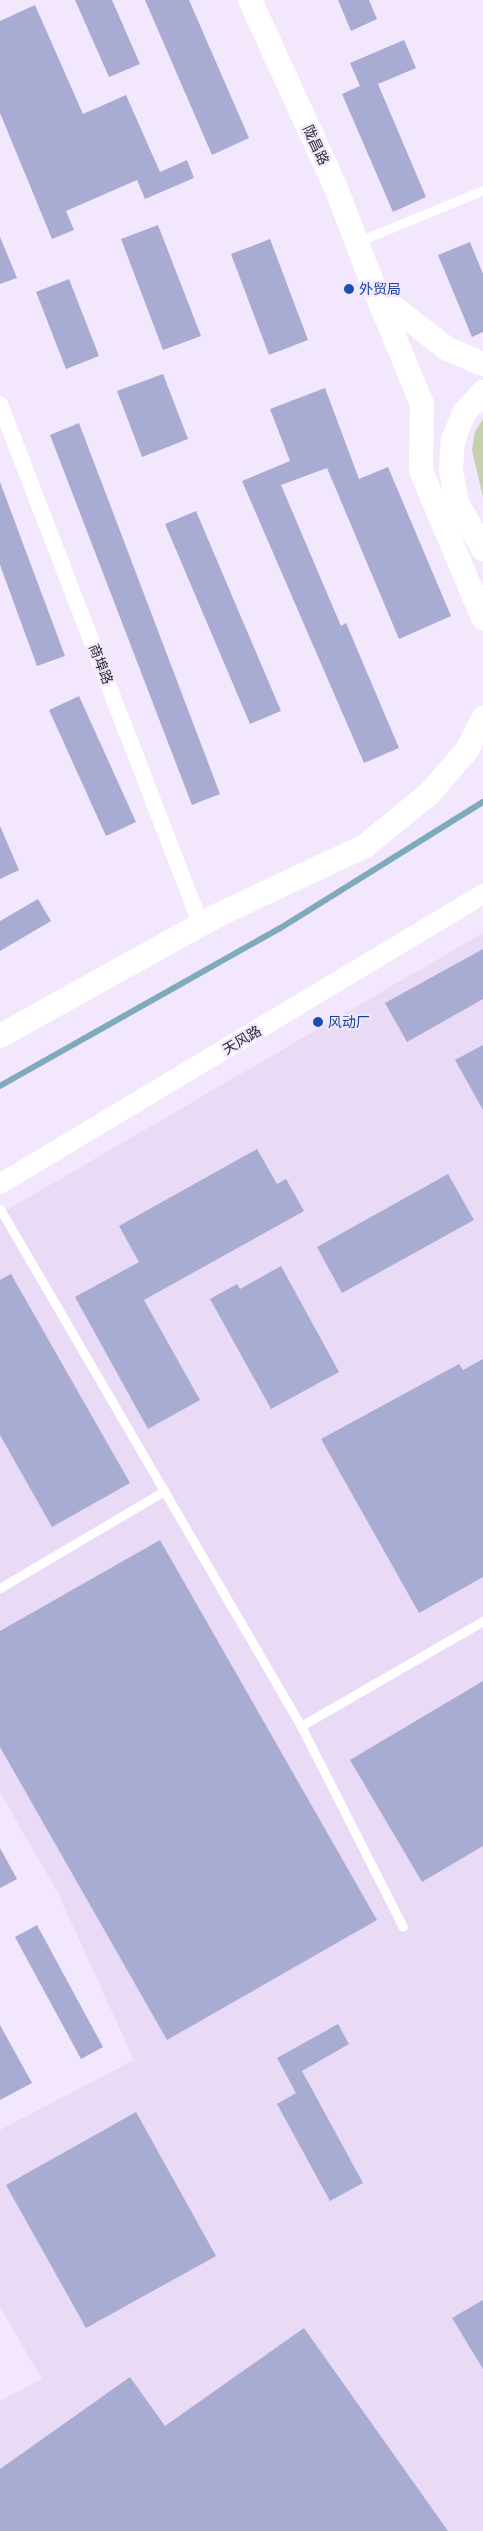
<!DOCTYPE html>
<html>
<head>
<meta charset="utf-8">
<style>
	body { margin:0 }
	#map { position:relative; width:483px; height:2531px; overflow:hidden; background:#f2e7fc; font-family:"Public Sans","Noto Sans SC",sans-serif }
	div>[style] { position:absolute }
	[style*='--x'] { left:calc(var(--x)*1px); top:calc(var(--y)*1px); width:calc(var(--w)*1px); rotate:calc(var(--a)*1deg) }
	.built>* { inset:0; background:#e9daf6 }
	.green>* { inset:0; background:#c5d0af }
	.stream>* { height:5.5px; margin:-2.75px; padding:0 2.75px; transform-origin:2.75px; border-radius:2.75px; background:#7eabbc }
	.building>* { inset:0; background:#a9acd2 }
	.service>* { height:9px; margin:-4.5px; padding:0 4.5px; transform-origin:4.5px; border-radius:4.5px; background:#fff }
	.minor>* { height:16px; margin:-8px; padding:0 8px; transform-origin:8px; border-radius:8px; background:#fff }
	.tertiary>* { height:20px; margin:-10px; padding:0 10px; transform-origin:10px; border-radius:10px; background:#fff }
	.secondary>* { height:24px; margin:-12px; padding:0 12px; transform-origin:12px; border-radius:12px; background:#fff }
	.dots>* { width:14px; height:14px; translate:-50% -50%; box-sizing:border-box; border:2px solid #f2e7fc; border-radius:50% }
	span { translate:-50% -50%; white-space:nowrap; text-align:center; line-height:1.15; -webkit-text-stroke:4.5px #f2e7fc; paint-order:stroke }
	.street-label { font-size:14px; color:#2e2931 }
	.transit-label { font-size:14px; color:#164399 }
	.left { translate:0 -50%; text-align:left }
</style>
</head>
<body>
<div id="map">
	<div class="built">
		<div style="clip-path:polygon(483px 933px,483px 2531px,0 2531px,0 2401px,42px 2379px,0 2307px,0 2130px,134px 2060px,58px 1893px,0 1792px,0 1214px)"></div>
	</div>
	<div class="green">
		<div style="clip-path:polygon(483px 419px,483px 497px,472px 450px,475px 432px)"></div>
	</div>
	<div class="stream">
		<div style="--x:0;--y:1086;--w:320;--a:-29.4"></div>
		<div style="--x:279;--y:929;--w:240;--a:-31.9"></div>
	</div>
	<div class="building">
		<div style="clip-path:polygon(75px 0,112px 0,140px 64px,109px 77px)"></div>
		<div style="clip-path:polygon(145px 0,189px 0,249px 138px,212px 155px)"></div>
		<div style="clip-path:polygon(338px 0,369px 0,377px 19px,351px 31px)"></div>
		<div style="clip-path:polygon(35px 5px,83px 114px,126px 95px,160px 172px,187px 160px,194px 178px,145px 199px,137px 180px,66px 211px,74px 230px,52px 239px,0 113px,0 21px)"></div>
		<div style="clip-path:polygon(404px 40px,416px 68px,378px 84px,426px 197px,393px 212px,342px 94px,360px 86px,350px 63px)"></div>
		<div style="clip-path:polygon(158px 225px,201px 336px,163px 350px,121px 239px)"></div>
		<div style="clip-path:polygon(0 237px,17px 278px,0 284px)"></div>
		<div style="clip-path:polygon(270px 239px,308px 340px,269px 355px,231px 254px)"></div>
		<div style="clip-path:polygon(470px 242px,483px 274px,483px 332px,472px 337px,438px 255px)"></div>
		<div style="clip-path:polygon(69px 279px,99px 356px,66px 369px,36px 292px)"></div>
		<div style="clip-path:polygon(163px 374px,188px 439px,142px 457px,117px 391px)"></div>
		<div style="clip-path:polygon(325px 388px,359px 479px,388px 467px,451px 616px,399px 639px,327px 468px,281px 485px,341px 626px,346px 623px,399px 748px,364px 763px,242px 481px,290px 461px,270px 409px)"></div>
		<div style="clip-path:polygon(79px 423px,220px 794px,192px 805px,50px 435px)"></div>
		<div style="clip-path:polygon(0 482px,65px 656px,37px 666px,0 565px)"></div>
		<div style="clip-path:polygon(196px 511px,281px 711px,250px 724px,165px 524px)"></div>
		<div style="clip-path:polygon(79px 696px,136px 822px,106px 836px,49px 710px)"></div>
		<div style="clip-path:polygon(0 826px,19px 870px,0 879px)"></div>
		<div style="clip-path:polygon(38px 899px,51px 921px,0 951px,0 921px)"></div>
		<div style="clip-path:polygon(483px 949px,483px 999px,407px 1042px,385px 1003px)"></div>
		<div style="clip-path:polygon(483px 1045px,483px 1110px,455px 1060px)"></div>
		<div style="clip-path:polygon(257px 1149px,277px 1184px,286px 1179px,304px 1211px,144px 1300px,200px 1400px,148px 1429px,75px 1297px,139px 1262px,119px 1226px)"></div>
		<div style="clip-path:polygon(448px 1174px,474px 1220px,342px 1293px,317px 1247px)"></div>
		<div style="clip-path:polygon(281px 1266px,339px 1372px,271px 1409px,210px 1299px,237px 1284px,240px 1289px)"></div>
		<div style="clip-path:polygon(11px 1274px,130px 1483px,52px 1527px,0 1435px,0 1280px)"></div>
		<div style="clip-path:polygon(483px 1359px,483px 1577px,419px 1613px,321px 1439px,459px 1364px,463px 1370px)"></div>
		<div style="clip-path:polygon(160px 1540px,377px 1920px,167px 2040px,0 1747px,0 1631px)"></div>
		<div style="clip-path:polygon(483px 1681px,483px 1846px,422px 1882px,350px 1760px)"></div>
		<div style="clip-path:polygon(0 1848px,17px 1879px,0 1888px)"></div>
		<div style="clip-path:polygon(37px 1925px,103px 2047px,81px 2059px,15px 1937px)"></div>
		<div style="clip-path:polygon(338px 2024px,349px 2044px,302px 2071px,363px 2183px,330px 2201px,277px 2104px,296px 2093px,277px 2058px)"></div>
		<div style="clip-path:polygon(0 2025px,32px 2083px,0 2100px)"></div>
		<div style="clip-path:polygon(136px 2112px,216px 2256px,86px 2328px,6px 2185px)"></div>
		<div style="clip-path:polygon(483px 2300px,483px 2369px,452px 2318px)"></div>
		<div style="clip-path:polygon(304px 2328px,448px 2531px,0 2531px,0 2469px,130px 2377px,165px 2426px)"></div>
	</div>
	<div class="service">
		<div style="--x:357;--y:242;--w:136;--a:-22.4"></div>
		<div style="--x:0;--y:1209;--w:598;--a:59.79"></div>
		<div style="--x:301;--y:1726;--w:225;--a:63.1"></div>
		<div style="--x:0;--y:1588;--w:191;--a:-30.6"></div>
		<div style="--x:301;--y:1726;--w:210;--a:-30"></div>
	</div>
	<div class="minor">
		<div style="--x:0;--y:404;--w:558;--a:68.9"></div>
	</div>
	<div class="tertiary">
		<div style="--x:0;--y:1184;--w:563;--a:-30.98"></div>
	</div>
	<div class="secondary">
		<div style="--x:250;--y:0;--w:207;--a:65.4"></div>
		<div style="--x:336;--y:188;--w:112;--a:69.1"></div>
		<div style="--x:376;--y:293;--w:120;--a:67.5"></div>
		<div style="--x:422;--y:404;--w:67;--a:90.9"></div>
		<div style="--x:421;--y:471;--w:160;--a:67.1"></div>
		<div style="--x:379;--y:296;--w:85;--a:37.8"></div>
		<div style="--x:446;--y:348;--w:40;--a:23.4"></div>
		<div style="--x:483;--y:392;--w:28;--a:132"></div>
		<div style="--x:464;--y:413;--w:29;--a:112"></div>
		<div style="--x:453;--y:440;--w:30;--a:94"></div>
		<div style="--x:451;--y:470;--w:34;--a:80"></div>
		<div style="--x:457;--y:503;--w:53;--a:60.5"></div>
		<div style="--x:0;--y:1036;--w:252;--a:-29"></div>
		<div style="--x:220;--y:914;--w:160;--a:-25.1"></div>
		<div style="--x:365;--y:846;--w:84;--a:-39.2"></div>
		<div style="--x:430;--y:793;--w:57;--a:-49.3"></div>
		<div style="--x:467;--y:750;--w:36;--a:-63"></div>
	</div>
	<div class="dots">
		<div style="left:349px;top:289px;background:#1a4fb4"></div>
		<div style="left:318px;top:1022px;background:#1a4fb4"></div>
	</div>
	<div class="street-label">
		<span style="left:316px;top:145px;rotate:65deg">陇昌路</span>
		<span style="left:101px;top:664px;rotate:69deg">商埠路</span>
		<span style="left:242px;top:1040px;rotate:-31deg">天风路</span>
	</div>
	<div class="transit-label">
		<span class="left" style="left:359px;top:289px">外贸局</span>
		<span class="left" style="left:328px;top:1022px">风动厂</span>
	</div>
</div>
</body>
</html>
